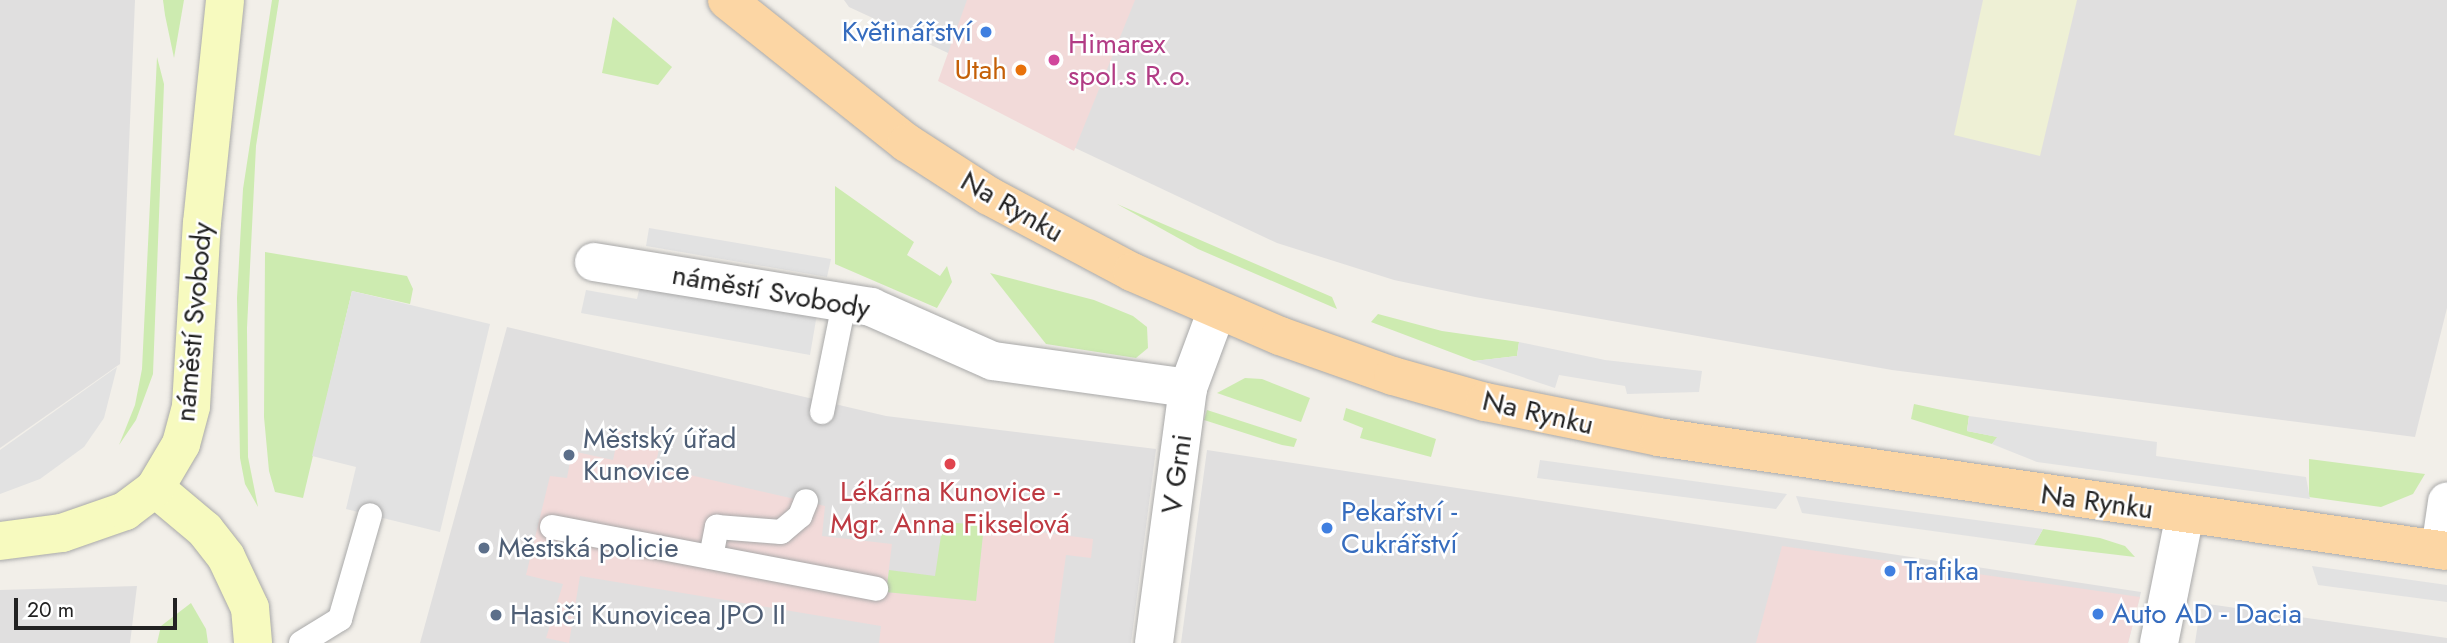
<!DOCTYPE html>
<html>
<head>
<meta charset="utf-8">
<style>
	body { margin:0 }
	#map { position:relative; width:2447px; height:643px; overflow:hidden; background:#f2efe9; font-family:Jost,sans-serif }
	div>[style] { position:absolute }
	[style*='--x'] { left:calc(var(--x)*1px); top:calc(var(--y)*1px); width:calc(var(--w)*1px); rotate:calc(var(--a)*1deg) }
	.residential>* { inset:0; background:#e0dfdf }
	.commercial>* { inset:0; background:#f2dad9 }
	.farmland>* { inset:0; background:#eef0d5 }
	.grass>* { inset:0; background:#cdebb0 }
	.parking>* { inset:0; background:#e2e2e2 }
	.roads { filter:drop-shadow(0 0 2px #a9a9a9) drop-shadow(0 0 2px #a9a9a9) }
	.service>* { height:24px; margin:-12px; padding:0 12px; transform-origin:12px; border-radius:12px; background:#fff }
	.minor>* { height:38px; margin:-19px; padding:0 19px; transform-origin:19px; border-radius:19px; background:#fff }
	.secondary>* { height:38px; margin:-19px; padding:0 19px; transform-origin:19px; border-radius:19px; background:#f7fabf }
	.primary>* { height:38px; margin:-19px; padding:0 19px; transform-origin:19px; border-radius:19px; background:#fcd6a4 }
	.dots>* { width:19px; height:19px; translate:-50% -50%; box-sizing:border-box; border:4px solid #fff; border-radius:50% }
	span { translate:-50% -50%; white-space:nowrap; text-align:center; line-height:1.15; -webkit-text-stroke:5px #fff; paint-order:stroke }
	.shop-label { font-size:28px; color:#366cbe }
	.right { translate:-100% -50%; text-align:right }
	.left { translate:0 -50%; text-align:left }
	.hotel-label { font-size:28px; color:#b23c85 }
	.food-label { font-size:28px; color:#c56008 }
	.street-label { font-size:28px; color:#222 }
	.service-label { font-size:28px; color:#4e5e75 }
	.health-label { font-size:28px; color:#be3a42 }
	.scale { position:absolute; left:14px; top:598px; width:163px; height:32px; box-sizing:border-box; border:4px solid #222; border-top:0; padding-left:9px; font-size:21px; line-height:24px; white-space:nowrap; color:#222; -webkit-text-stroke:5px #fff; paint-order:stroke }
</style>
</head>
<body>
<div id="map">
	<div class="residential">
		<div style="clip-path:polygon(0 0,135px 0,120px 364px,0 448px)"></div>
		<div style="clip-path:polygon(844px 0,2447px 0,2447px 308px,2415px 437px,1892px 370px,1475px 297px,1394px 280px,1277px 243px,1071px 146px,976px 66px,849px 7px)"></div>
		<div style="clip-path:polygon(507px 327px,886px 416px,1156px 449px,1131px 643px,420px 643px)"></div>
		<div style="clip-path:polygon(1207px 450px,2141px 592px,2128px 643px,1181px 643px)"></div>
		<div style="clip-path:polygon(137px 586px,130px 643px,0 643px,0 590px)"></div>
		<div style="clip-path:polygon(2201px 603px,2447px 638px,2447px 643px,2195px 643px)"></div>
	</div>
	<div class="commercial">
		<div style="clip-path:polygon(967px 0,1135px 0,1074px 151px,938px 81px)"></div>
		<div style="clip-path:polygon(619px 432px,661px 440px,655px 467px,825px 506px,822px 536px,892px 544px,886px 592px,976px 601px,984px 525px,1093px 539px,1091px 558px,1066px 555px,1054px 643px,879px 643px,881px 626px,580px 576px,569px 643px,546px 638px,563px 584px,526px 575px,550px 476px,567px 478px,572px 451px,613px 460px)"></div>
		<div style="clip-path:polygon(1782px 546px,2140px 597px,2128px 643px,1756px 643px)"></div>
	</div>
	<div class="farmland">
		<div style="clip-path:polygon(1983px 0,2077px 0,2040px 156px,1954px 135px)"></div>
	</div>
	<div class="grass">
		<div style="clip-path:polygon(163px 0,184px 0,174px 58px,165px 15px)"></div>
		<div style="clip-path:polygon(272px 0,279px 0,256px 146px,247px 328px,248px 457px,258px 507px,245px 484px,240px 458px,237px 298px,243px 189px)"></div>
		<div style="clip-path:polygon(613px 17px,672px 67px,658px 85px,602px 73px)"></div>
		<div style="clip-path:polygon(157px 57px,164px 84px,153px 374px,136px 420px,119px 445px,135px 405px,142px 369px)"></div>
		<div style="clip-path:polygon(835px 186px,914px 242px,907px 255px,940px 276px,947px 266px,952px 282px,937px 308px,835px 264px)"></div>
		<div style="clip-path:polygon(1117px 204px,1332px 297px,1337px 309px,1198px 249px)"></div>
		<div style="clip-path:polygon(265px 252px,407px 276px,413px 289px,410px 304px,352px 291px,303px 498px,275px 492px,269px 471px,264px 417px)"></div>
		<div style="clip-path:polygon(990px 273px,1094px 300px,1133px 316px,1147px 327px,1148px 348px,1136px 358px,1046px 344px)"></div>
		<div style="clip-path:polygon(1378px 314px,1442px 331px,1519px 342px,1517px 356px,1474px 361px,1371px 322px)"></div>
		<div style="clip-path:polygon(1245px 378px,1262px 379px,1310px 398px,1301px 422px,1217px 393px)"></div>
		<div style="clip-path:polygon(1914px 404px,1969px 416px,1967px 431px,1998px 437px,1992px 444px,1911px 419px)"></div>
		<div style="clip-path:polygon(1346px 408px,1436px 439px,1431px 457px,1360px 438px,1363px 428px,1343px 420px)"></div>
		<div style="clip-path:polygon(1207px 410px,1297px 439px,1294px 447px,1282px 445px,1204px 420px)"></div>
		<div style="clip-path:polygon(2309px 459px,2425px 474px,2413px 494px,2381px 507px,2309px 497px)"></div>
		<div style="clip-path:polygon(943px 522px,984px 525px,976px 601px,886px 592px,889px 570px,935px 576px)"></div>
		<div style="clip-path:polygon(2043px 529px,2100px 538px,2125px 546px,2135px 557px,2034px 545px)"></div>
		<div style="clip-path:polygon(191px 603px,206px 629px,208px 643px,157px 643px,161px 626px)"></div>
	</div>
	<div class="parking">
		<div style="clip-path:polygon(649px 228px,831px 259px,827px 277px,646px 246px)"></div>
		<div style="clip-path:polygon(641px 282px,817px 314px,810px 355px,581px 313px,586px 290px,637px 299px)"></div>
		<div style="clip-path:polygon(352px 291px,490px 324px,440px 532px,346px 509px,356px 467px,312px 456px)"></div>
		<div style="clip-path:polygon(1519px 342px,1605px 360px,1702px 371px,1699px 392px,1627px 394px,1625px 386px,1559px 375px,1555px 388px,1474px 361px,1517px 356px)"></div>
		<div style="clip-path:polygon(117px 367px,104px 418px,84px 447px,40px 479px,0 494px,0 450px)"></div>
		<div style="clip-path:polygon(1969px 416px,2157px 442px,2156px 456px,2306px 477px,2310px 499px,2037px 462px,1992px 444px,1997px 437px,1967px 431px)"></div>
		<div style="clip-path:polygon(1540px 460px,1787px 494px,1776px 509px,1537px 478px)"></div>
		<div style="clip-path:polygon(1796px 496px,2043px 529px,2034px 545px,1802px 513px)"></div>
		<div style="clip-path:polygon(2312px 566px,2447px 585px,2447px 602px,2318px 585px)"></div>
	</div>
	<div class="roads">
		<div class="service">
			<div style="--x:822;--y:412;--w:110;--a:-78.5"></div>
			<div style="--x:552;--y:527;--w:330;--a:10.8"></div>
			<div style="--x:711;--y:557;--w:31;--a:-79"></div>
			<div style="--x:717;--y:527;--w:64;--a:4.5"></div>
			<div style="--x:781;--y:532;--w:25;--a:-40"></div>
			<div style="--x:800;--y:516;--w:16;--a:-68"></div>
			<div style="--x:301;--y:643;--w:46;--a:-31.6"></div>
			<div style="--x:340;--y:619;--w:108;--a:-73.9"></div>
		</div>
		<div class="minor">
			<div style="--x:594;--y:262;--w:281;--a:9.2"></div>
			<div style="--x:871;--y:307;--w:133;--a:23.9"></div>
			<div style="--x:993;--y:361;--w:197;--a:7.9"></div>
			<div style="--x:2440;--y:550;--w:49;--a:-81.7"></div>
			<div style="--x:1154;--y:643;--w:257;--a:-82.4"></div>
			<div style="--x:1188;--y:388;--w:83;--a:-69.6"></div>
			<div style="--x:2159;--y:643;--w:132;--a:-78.6"></div>
		</div>
		<div class="secondary">
			<div style="--x:155;--y:488;--w:65;--a:40"></div>
			<div style="--x:205;--y:530;--w:34;--a:52"></div>
			<div style="--x:226;--y:557;--w:56;--a:64.8"></div>
			<div style="--x:250;--y:608;--w:35;--a:85"></div>
			<div style="--x:0;--y:541;--w:63;--a:-7.4"></div>
			<div style="--x:62;--y:533;--w:67;--a:-19.2"></div>
			<div style="--x:125;--y:511;--w:38;--a:-37"></div>
			<div style="--x:155;--y:488;--w:51;--a:-59.4"></div>
			<div style="--x:181;--y:444;--w:39;--a:-75"></div>
			<div style="--x:191;--y:406;--w:183;--a:-86.6"></div>
			<div style="--x:202;--y:223;--w:224;--a:-84.1"></div>
		</div>
		<div class="primary">
			<div style="--x:727;--y:0;--w:230;--a:38.5"></div>
			<div style="--x:907;--y:143;--w:98;--a:32.9"></div>
			<div style="--x:989;--y:196;--w:162;--a:28"></div>
			<div style="--x:1132;--y:272;--w:161;--a:23.4"></div>
			<div style="--x:1280;--y:336;--w:120;--a:19.5"></div>
			<div style="--x:1393;--y:376;--w:96;--a:15.8"></div>
			<div style="--x:1485;--y:402;--w:177;--a:11.4"></div>
			<div style="--x:1658;--y:437;--w:797;--a:8.22"></div>
		</div>
	</div>
	<div class="dots">
		<div style="left:986px;top:32px;background:#3f7fe0"></div>
		<div style="left:1054px;top:60px;background:#d1479c"></div>
		<div style="left:1021px;top:70px;background:#e8710a"></div>
		<div style="left:569px;top:455px;background:#5c6f8a"></div>
		<div style="left:950px;top:464px;background:#e0444e"></div>
		<div style="left:1327px;top:528px;background:#3f7fe0"></div>
		<div style="left:484px;top:548px;background:#5c6f8a"></div>
		<div style="left:1890px;top:571px;background:#3f7fe0"></div>
		<div style="left:2098px;top:614px;background:#3f7fe0"></div>
		<div style="left:496px;top:615px;background:#5c6f8a"></div>
	</div>
	<div class="shop-label">
		<span class="right" style="left:972px;top:32px">Květinářství</span>
		<span class="left" style="left:1341px;top:528px">Pekařství -<br>Cukrářství</span>
		<span class="left" style="left:1904px;top:571px">Trafika</span>
		<span class="left" style="left:2112px;top:614px">Auto AD - Dacia</span>
	</div>
	<div class="hotel-label">
		<span class="left" style="left:1068px;top:60px">Himarex<br>spol.s R.o.</span>
	</div>
	<div class="food-label">
		<span class="right" style="left:1007px;top:70px">Utah</span>
	</div>
	<div class="street-label">
		<span style="left:1012px;top:207px;rotate:30deg">Na Rynku</span>
		<span style="left:771px;top:292px;rotate:10deg">náměstí Svobody</span>
		<span style="left:194px;top:322px;rotate:-85deg">náměstí Svobody</span>
		<span style="left:1538px;top:413px;rotate:13deg">Na Rynku</span>
		<span style="left:1177px;top:474px;rotate:-82deg">V Grni</span>
		<span style="left:2097px;top:502px;rotate:8deg">Na Rynku</span>
	</div>
	<div class="service-label">
		<span class="left" style="left:583px;top:455px">Městský úřad<br>Kunovice</span>
		<span class="left" style="left:498px;top:548px">Městská policie</span>
		<span class="left" style="left:510px;top:615px">Hasiči Kunovicea JPO II</span>
	</div>
	<div class="health-label">
		<span style="left:950px;top:508px">Lékárna Kunovice -<br>Mgr. Anna Fikselová</span>
	</div>
	<div class="scale">20 m</div>
</div>
</body>
</html>
